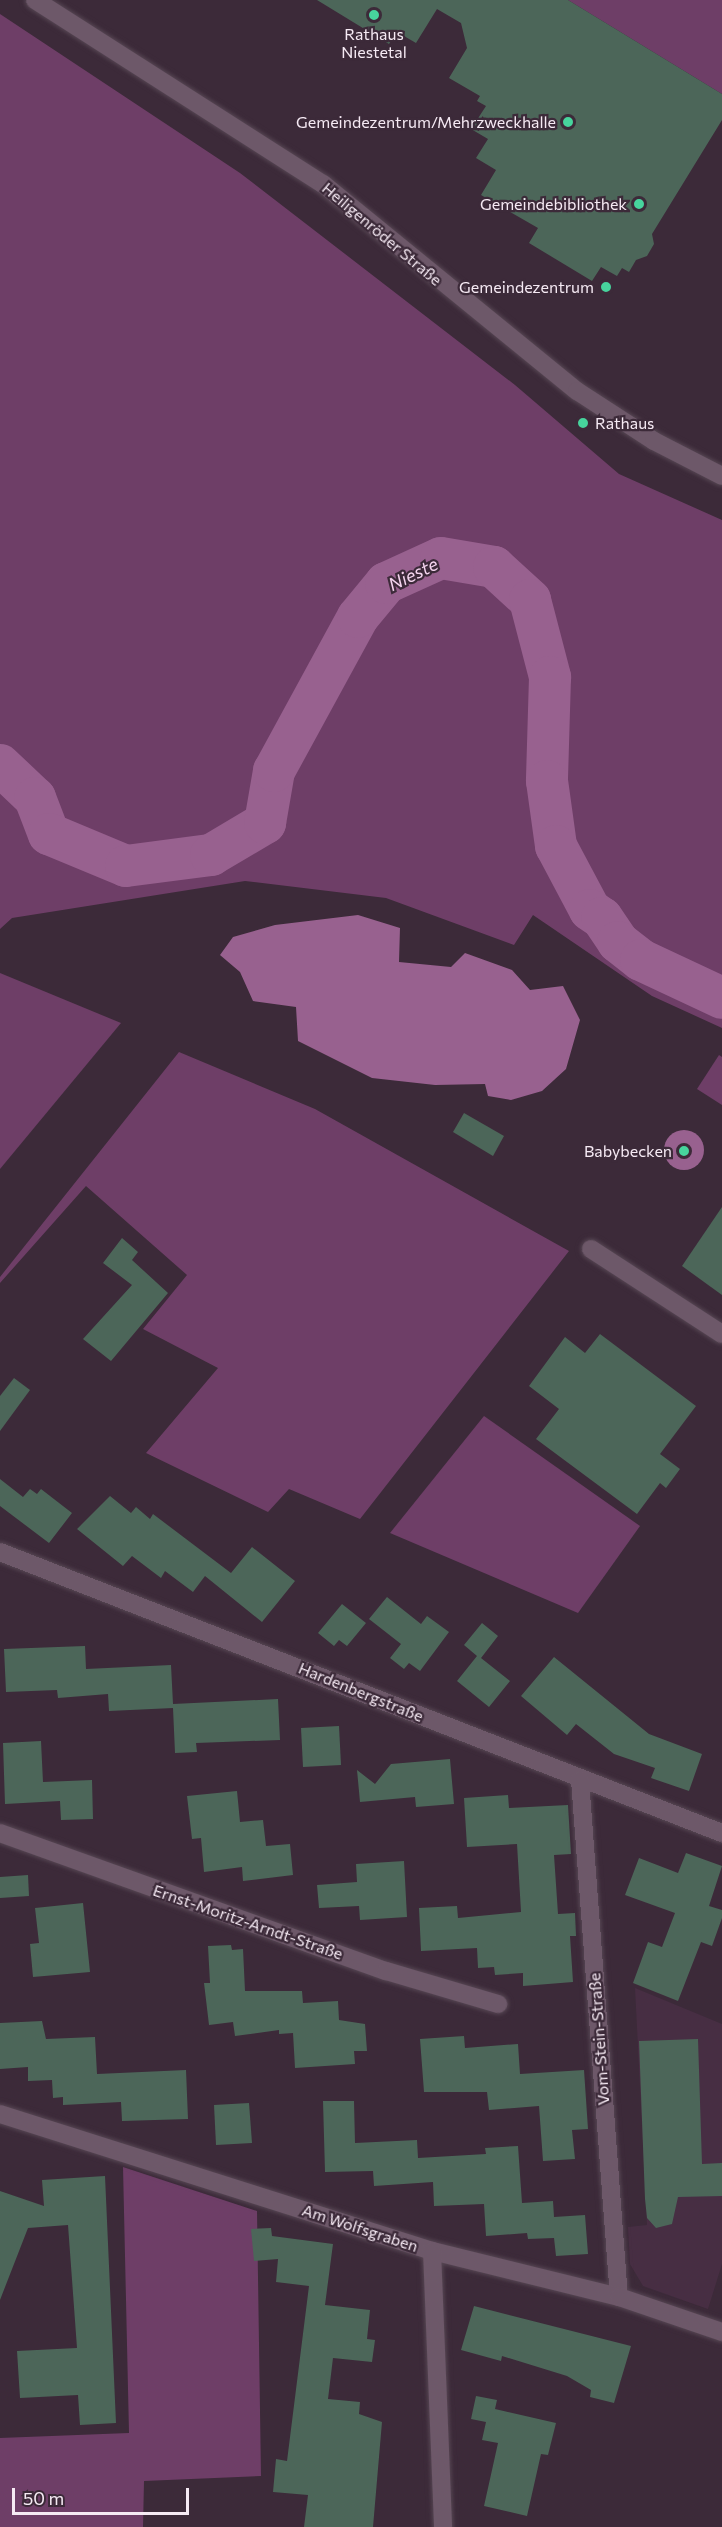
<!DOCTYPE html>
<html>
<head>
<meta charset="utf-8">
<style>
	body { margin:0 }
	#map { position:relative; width:722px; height:2527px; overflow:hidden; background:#3c2a39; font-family:Commissioner,sans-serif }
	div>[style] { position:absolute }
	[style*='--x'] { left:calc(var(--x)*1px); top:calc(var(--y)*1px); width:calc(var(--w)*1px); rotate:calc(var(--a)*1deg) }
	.built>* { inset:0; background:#472e43 }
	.green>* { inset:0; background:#6e3e67 }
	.water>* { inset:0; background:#98618f }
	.round { border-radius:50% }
	.river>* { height:42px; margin:-21px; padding:0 21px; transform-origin:21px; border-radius:21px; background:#98618f }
	.building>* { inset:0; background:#4c6659 }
	.roads { filter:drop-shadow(0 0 2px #564653) drop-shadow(0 0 2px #564653) }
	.street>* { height:18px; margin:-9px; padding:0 9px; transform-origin:9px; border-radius:9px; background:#6d5869 }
	.secondary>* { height:18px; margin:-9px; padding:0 9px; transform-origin:9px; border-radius:9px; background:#6d5869 }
	.dots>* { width:16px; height:16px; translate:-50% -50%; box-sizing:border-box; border:3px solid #3c2a39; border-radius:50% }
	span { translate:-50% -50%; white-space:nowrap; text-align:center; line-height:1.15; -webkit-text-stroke:4.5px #3c2a39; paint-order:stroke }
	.poi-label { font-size:16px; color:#f6eaf4 }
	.right { translate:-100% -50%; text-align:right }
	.left { translate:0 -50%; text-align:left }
	.street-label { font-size:16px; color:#f6eaf4 }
	.water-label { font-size:18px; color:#f5d5ef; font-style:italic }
	.scale { position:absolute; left:12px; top:2488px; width:177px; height:27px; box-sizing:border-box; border:3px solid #f6eaf4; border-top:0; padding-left:8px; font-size:18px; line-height:21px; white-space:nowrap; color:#f6eaf4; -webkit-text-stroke:4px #3c2a39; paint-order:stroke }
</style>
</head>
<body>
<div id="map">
	<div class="built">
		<div style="clip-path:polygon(635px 1988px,722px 2024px,722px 2264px,708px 2309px,643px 2286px,630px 2264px,628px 2227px,647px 2225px)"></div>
	</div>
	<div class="green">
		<div style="clip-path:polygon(568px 0,722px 0,722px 94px)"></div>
		<div style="clip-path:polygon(0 14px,240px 173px,515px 385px,619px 474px,722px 520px,722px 1028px,652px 996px,533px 915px,514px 945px,386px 898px,245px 881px,12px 918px,0 929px)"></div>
		<div style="clip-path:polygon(0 973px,121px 1023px,0 1169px)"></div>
		<div style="clip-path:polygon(179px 1052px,315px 1109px,569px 1251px,360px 1519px,289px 1489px,268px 1512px,146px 1453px,218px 1368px,143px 1329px,187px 1275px,86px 1186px,0 1283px,0 1277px)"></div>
		<div style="clip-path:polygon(719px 1055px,722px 1057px,722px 1105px,697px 1089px)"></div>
		<div style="clip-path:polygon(484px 1416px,640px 1526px,578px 1613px,390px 1533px)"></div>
		<div style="clip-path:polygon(123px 2167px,257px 2211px,261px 2476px,144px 2481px,143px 2527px,0 2527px,0 2438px,129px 2433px)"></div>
	</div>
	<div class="water">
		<div style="clip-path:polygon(358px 915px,400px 928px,399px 962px,451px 967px,465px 953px,512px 970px,530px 990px,563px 986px,580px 1020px,566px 1069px,542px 1091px,511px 1100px,488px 1096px,485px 1084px,435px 1085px,372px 1078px,298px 1041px,296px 1007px,253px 1001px,240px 972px,220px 955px,233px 937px,275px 925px)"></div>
		<div class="round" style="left:664px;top:1130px;width:40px;height:40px"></div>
	</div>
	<div class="river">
		<div style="--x:0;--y:765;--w:48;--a:43.3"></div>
		<div style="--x:35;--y:798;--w:39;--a:69"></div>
		<div style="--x:49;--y:834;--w:83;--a:22.6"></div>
		<div style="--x:126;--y:866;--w:86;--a:-7.4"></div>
		<div style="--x:211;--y:855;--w:63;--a:-30.7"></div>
		<div style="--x:265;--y:823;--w:53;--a:-80.2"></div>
		<div style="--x:274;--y:771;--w:175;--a:-61.4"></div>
		<div style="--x:358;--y:617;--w:44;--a:-50.5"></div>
		<div style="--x:386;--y:583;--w:60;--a:-24.4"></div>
		<div style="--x:441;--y:558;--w:54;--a:9.6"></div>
		<div style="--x:494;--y:567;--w:49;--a:42.5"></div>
		<div style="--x:530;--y:600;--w:80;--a:75.4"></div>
		<div style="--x:550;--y:677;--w:104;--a:91.7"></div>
		<div style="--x:547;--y:781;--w:66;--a:82.1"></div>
		<div style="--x:556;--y:846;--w:72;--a:62"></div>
		<div style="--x:590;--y:910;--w:14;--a:34"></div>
		<div style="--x:602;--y:918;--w:29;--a:56"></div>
		<div style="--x:618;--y:942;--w:29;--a:38"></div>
		<div style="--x:641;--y:960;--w:89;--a:25.1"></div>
	</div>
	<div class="building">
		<div style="clip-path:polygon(317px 0,568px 0,722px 94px,722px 120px,652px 234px,654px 244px,647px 256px,636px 260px,629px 272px,622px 268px,617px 276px,601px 267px,592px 281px,529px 243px,538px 228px,481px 195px,496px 170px,476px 158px,488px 139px,471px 129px,486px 106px,477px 101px,480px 96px,449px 78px,467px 48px,461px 23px,437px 9px,416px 43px,397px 32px,389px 44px)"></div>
		<div style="clip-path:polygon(464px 1113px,504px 1136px,493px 1156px,453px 1132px)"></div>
		<div style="clip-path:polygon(722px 1207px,722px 1295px,682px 1266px)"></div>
		<div style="clip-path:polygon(122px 1238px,138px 1252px,132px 1260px,168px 1293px,111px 1361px,83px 1339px,132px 1285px,103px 1263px)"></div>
		<div style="clip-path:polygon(600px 1334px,696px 1406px,660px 1454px,680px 1469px,666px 1488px,660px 1483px,637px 1514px,536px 1439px,559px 1409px,529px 1386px,565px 1337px,585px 1353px)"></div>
		<div style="clip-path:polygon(14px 1378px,30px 1390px,0 1431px,0 1396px)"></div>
		<div style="clip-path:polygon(0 1479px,23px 1497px,30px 1489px,37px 1494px,41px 1489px,72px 1513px,49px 1543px,0 1506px)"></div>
		<div style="clip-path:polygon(110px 1496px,131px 1513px,136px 1507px,150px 1519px,153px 1514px,231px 1573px,252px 1547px,295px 1581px,262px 1622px,205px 1576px,193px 1592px,165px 1571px,161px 1578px,132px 1556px,123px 1566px,77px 1529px)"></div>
		<div style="clip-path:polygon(387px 1597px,421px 1624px,427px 1616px,449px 1632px,420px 1671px,409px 1663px,404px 1669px,390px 1658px,401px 1644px,369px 1619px)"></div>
		<div style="clip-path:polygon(342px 1604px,366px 1623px,347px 1646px,339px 1640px,334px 1646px,318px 1633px)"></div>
		<div style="clip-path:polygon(482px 1623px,498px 1636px,481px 1658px,510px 1681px,489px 1707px,457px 1681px,477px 1656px,464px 1645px)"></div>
		<div style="clip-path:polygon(85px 1646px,86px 1669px,171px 1665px,173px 1704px,278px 1699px,280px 1740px,196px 1743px,197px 1752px,175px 1753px,173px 1708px,109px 1711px,108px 1694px,58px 1698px,57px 1690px,6px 1692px,4px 1649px)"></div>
		<div style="clip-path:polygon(554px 1657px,649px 1734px,702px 1754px,689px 1791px,651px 1778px,655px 1768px,614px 1754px,576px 1724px,567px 1735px,521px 1696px)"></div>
		<div style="clip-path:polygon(339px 1726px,341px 1765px,303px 1767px,301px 1728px)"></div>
		<div style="clip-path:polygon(41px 1741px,43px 1782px,92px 1780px,93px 1819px,61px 1820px,60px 1801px,5px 1804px,3px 1743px)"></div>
		<div style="clip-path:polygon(450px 1759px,454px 1804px,416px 1807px,415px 1797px,360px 1802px,357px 1770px,375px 1784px,391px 1764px)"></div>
		<div style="clip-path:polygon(237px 1791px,240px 1822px,263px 1820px,266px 1846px,290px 1844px,293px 1875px,243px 1881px,242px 1867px,204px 1872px,201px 1838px,192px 1839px,187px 1796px)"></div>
		<div style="clip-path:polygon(508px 1795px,509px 1808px,568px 1805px,571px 1854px,554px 1855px,558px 1914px,575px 1913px,576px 1936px,570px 1936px,573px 1982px,523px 1986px,523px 1973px,495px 1975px,494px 1967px,478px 1968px,477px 1948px,421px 1951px,419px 1908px,457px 1906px,458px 1918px,521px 1912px,517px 1844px,467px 1847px,464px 1798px)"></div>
		<div style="clip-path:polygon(686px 1853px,722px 1866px,709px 1906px,722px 1910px,722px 1918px,712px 1946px,701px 1942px,678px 2001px,633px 1983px,648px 1942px,662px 1947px,675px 1913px,625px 1895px,639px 1858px,678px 1873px)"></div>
		<div style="clip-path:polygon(404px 1861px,407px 1917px,360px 1920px,359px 1906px,319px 1908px,317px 1885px,357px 1882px,356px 1864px)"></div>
		<div style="clip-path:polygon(28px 1875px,29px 1896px,0 1898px,0 1877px)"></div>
		<div style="clip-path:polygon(83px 1903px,90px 1972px,33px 1977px,30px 1944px,39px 1943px,35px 1908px)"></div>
		<div style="clip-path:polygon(231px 1945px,232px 1950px,243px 1949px,245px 1991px,302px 1991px,303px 2003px,338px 2001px,339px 2020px,365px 2024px,367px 2051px,354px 2051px,355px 2064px,295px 2068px,293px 2033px,279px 2034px,279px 2030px,235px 2036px,233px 2022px,209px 2025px,204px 1983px,210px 1983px,208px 1946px)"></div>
		<div style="clip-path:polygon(42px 2021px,46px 2039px,95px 2037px,97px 2074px,186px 2070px,188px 2119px,122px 2121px,121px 2102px,63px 2105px,63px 2097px,53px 2098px,52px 2080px,28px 2081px,28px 2067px,0 2069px,0 2023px)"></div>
		<div style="clip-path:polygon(464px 2036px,465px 2048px,518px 2044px,520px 2074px,584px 2070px,588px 2129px,572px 2130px,575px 2159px,543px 2161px,539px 2106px,489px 2110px,487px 2092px,424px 2092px,420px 2039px)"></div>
		<div style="clip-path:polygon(698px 2039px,702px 2164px,722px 2163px,722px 2196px,678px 2197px,672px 2224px,656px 2228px,647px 2218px,645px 2199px,639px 2041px)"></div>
		<div style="clip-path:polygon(323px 2101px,354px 2101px,355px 2143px,417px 2140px,418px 2158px,486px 2154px,485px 2148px,518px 2146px,522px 2203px,553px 2201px,554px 2217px,585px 2215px,588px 2254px,556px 2256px,554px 2238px,528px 2239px,527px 2233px,486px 2236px,484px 2204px,434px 2206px,433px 2182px,374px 2186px,373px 2171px,325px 2172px)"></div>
		<div style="clip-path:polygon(249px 2103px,252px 2143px,216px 2145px,214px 2105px)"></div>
		<div style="clip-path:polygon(105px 2176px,116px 2423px,80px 2425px,78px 2395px,20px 2398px,17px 2351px,77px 2348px,68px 2225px,28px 2228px,0 2300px,0 2191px,44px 2206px,42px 2180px)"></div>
		<div style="clip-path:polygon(271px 2228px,272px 2236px,333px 2244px,325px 2305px,370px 2310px,367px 2339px,375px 2340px,372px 2362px,333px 2358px,328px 2399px,360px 2402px,359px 2414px,382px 2422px,373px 2527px,304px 2527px,308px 2495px,273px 2492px,276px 2459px,287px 2461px,309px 2286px,276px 2282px,278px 2259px,254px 2261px,251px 2229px)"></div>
		<div style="clip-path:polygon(474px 2306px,631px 2346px,614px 2403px,590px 2397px,591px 2390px,567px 2376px,502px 2356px,501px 2361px,461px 2350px)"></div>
		<div style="clip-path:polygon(476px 2396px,497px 2400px,495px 2409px,556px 2423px,548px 2455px,541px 2454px,527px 2516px,484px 2506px,498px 2443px,482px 2440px,486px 2422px,471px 2419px)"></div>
	</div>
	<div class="roads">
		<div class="street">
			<div style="--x:591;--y:1249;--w:156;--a:33"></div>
			<div style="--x:0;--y:1552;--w:775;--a:21.27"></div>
			<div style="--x:580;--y:1780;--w:518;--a:85.69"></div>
			<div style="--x:0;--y:1833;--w:410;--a:19.7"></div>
			<div style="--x:386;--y:1971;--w:117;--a:16.4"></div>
			<div style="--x:0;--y:2114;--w:453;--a:17.6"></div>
			<div style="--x:432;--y:2251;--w:193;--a:13.8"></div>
			<div style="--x:619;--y:2297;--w:109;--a:18.8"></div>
			<div style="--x:432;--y:2251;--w:276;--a:87.7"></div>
		</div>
		<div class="secondary">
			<div style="--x:35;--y:0;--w:342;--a:32.6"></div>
			<div style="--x:323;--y:184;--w:328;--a:39.2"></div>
			<div style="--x:577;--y:391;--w:92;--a:33"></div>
			<div style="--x:654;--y:441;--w:76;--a:27.2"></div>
		</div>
	</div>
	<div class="dots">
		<div style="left:374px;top:15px;background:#47d49d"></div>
		<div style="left:568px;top:122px;background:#47d49d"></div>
		<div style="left:639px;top:204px;background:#47d49d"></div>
		<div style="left:606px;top:287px;background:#47d49d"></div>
		<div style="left:583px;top:423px;background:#47d49d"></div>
		<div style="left:684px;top:1151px;background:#47d49d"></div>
	</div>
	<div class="poi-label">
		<span style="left:374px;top:43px">Rathaus<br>Niestetal</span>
		<span class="right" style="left:556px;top:122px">Gemeindezentrum/Mehrzweckhalle</span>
		<span class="right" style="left:627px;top:204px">Gemeindebibliothek</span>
		<span class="right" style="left:594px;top:287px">Gemeindezentrum</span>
		<span class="left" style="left:595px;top:423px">Rathaus</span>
		<span class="right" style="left:672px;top:1151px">Babybecken</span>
	</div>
	<div class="street-label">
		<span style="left:382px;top:234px;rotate:40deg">Heiligenröder Straße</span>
		<span style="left:361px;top:1692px;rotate:22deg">Hardenbergstraße</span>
		<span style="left:248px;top:1922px;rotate:19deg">Ernst-Moritz-Arndt-Straße</span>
		<span style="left:599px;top:2039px;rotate:-94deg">Vom-Stein-Straße</span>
		<span style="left:360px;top:2228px;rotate:18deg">Am Wolfsgraben</span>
	</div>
	<div class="water-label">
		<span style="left:413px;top:574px;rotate:-26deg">Nieste</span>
	</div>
	<div class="scale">50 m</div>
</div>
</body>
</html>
